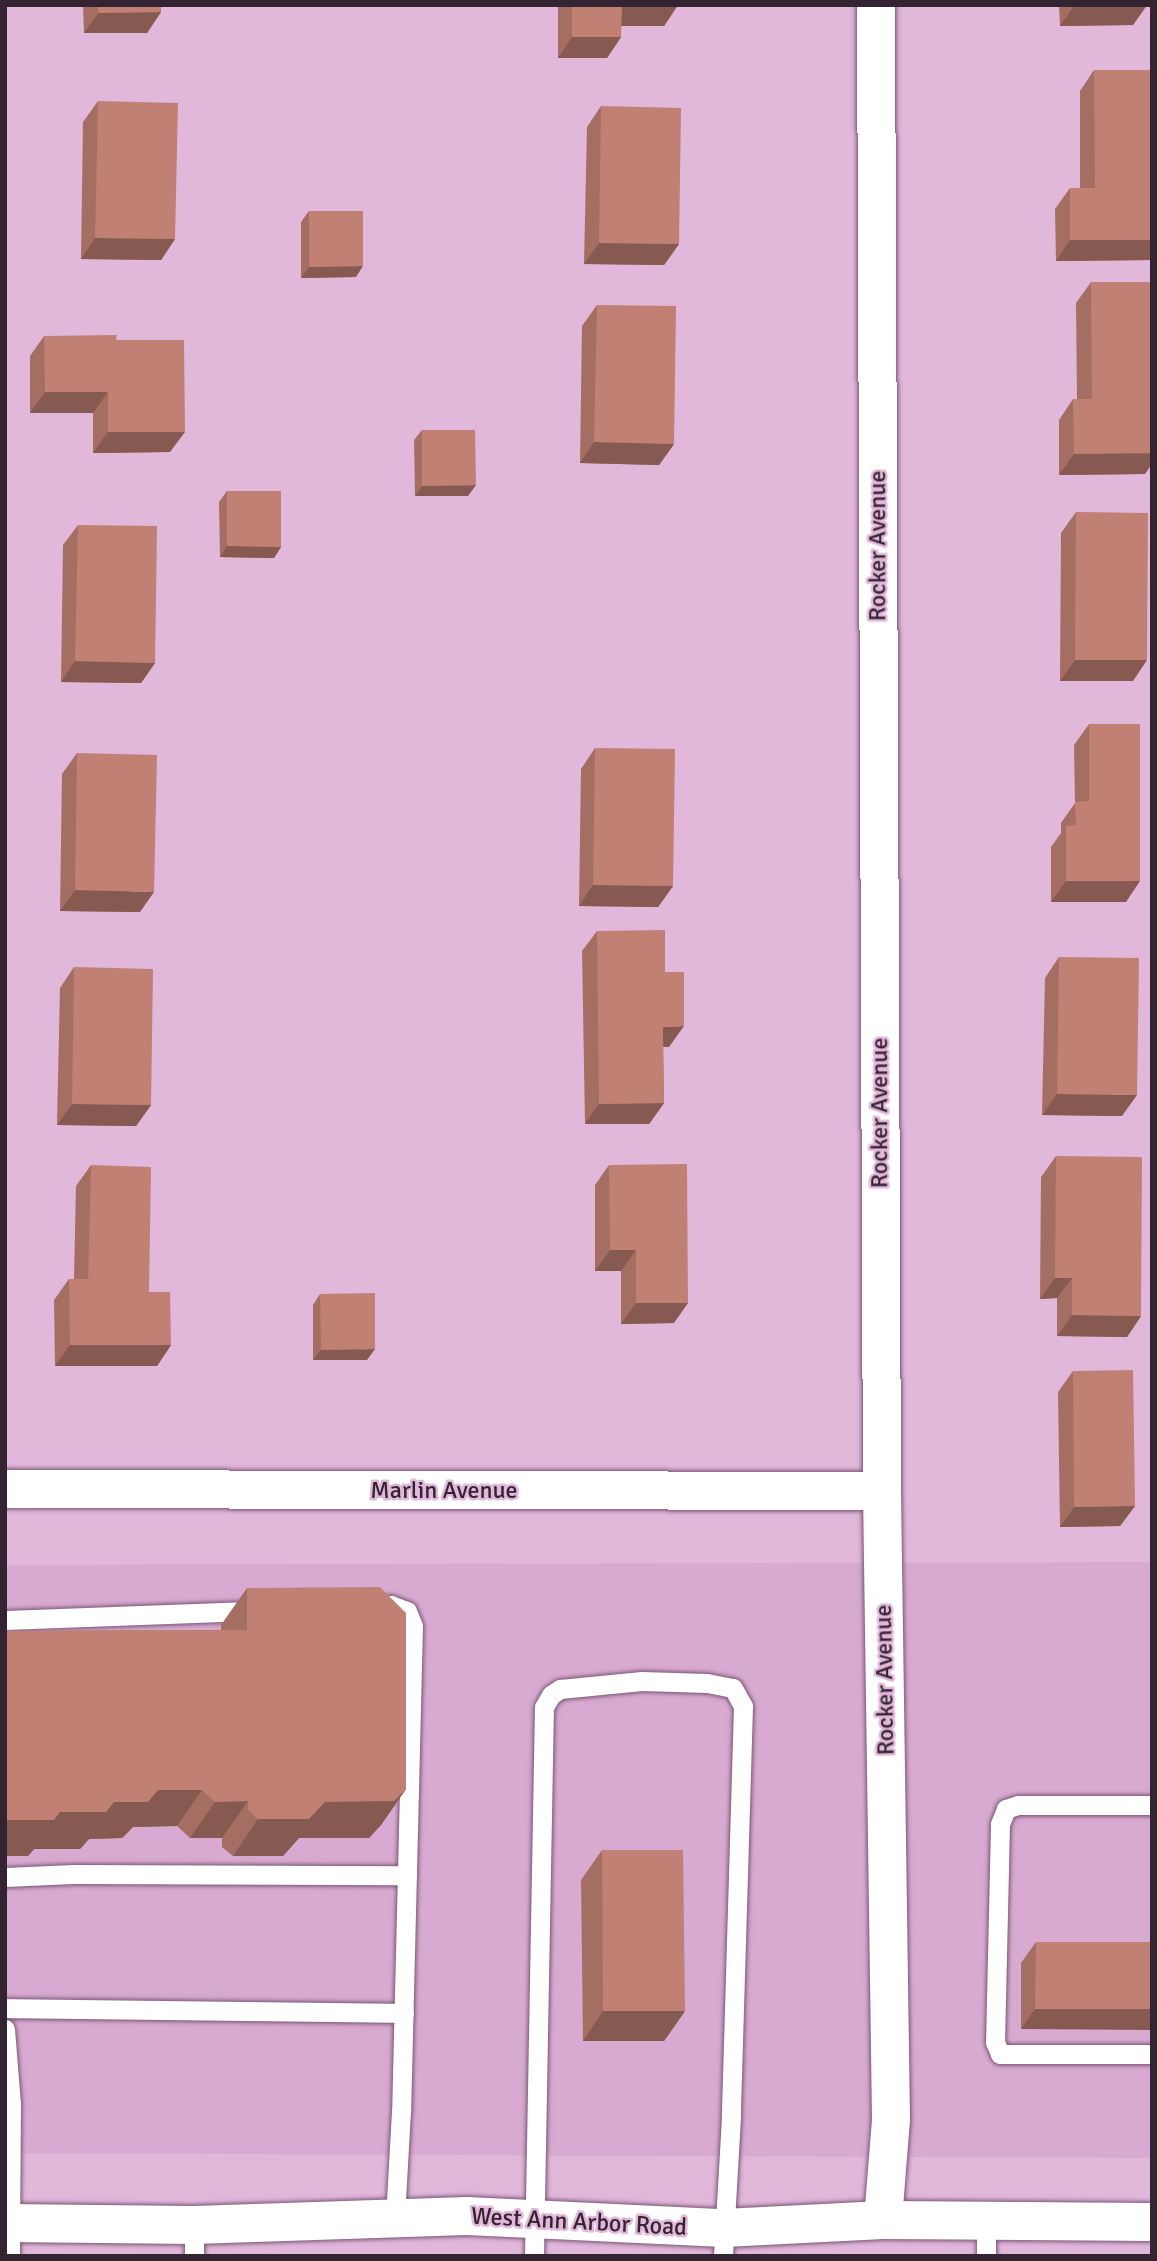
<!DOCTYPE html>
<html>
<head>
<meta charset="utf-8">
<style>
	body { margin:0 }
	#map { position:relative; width:1157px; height:2261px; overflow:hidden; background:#e1b7da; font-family:Signika,sans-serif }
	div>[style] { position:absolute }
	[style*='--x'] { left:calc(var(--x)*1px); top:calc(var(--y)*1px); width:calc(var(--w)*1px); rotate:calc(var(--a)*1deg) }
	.built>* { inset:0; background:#d9aad1 }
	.roads { filter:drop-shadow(0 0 2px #7a5675) drop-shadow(0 0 2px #7a5675) }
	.lane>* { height:19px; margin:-9.5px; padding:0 9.5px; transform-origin:9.5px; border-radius:9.5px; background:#fff }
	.street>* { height:38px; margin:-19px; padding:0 19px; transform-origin:19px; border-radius:19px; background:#fff }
	.secondary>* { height:38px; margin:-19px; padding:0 19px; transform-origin:19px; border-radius:19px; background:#fff }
	.wall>* { inset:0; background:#a56e63 }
	.shaded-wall>* { inset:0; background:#865a50 }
	.building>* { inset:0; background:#c08073 }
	span { translate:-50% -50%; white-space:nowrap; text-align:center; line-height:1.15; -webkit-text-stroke:5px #e1b7da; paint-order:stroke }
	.street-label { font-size:24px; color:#342432 }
	.frame { position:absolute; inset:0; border:7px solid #342432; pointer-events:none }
</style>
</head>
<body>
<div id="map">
	<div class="built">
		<div style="clip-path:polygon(1152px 1562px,1152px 2158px,5px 2153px,5px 1565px)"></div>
	</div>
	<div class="roads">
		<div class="lane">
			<div style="--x:377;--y:1606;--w:14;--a:-4"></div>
			<div style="--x:391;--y:1605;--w:17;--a:21"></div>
			<div style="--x:407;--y:1611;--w:16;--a:68"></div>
			<div style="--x:413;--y:1626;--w:485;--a:91.4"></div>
			<div style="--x:401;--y:2111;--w:107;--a:93.2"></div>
			<div style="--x:5;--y:1620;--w:251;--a:-2.1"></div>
			<div style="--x:1152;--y:1805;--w:134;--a:180"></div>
			<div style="--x:1018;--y:1805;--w:13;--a:162"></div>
			<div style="--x:1006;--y:1809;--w:16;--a:112"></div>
			<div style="--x:1000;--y:1824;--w:218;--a:91.3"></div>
			<div style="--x:995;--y:2042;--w:13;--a:67"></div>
			<div style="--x:1000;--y:2054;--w:152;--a:0"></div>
			<div style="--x:5;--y:1877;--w:68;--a:-2.5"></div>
			<div style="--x:73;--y:1874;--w:334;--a:0.2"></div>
			<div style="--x:5;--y:2008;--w:399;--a:0.7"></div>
			<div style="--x:5;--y:2029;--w:74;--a:85.4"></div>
			<div style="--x:11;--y:2103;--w:153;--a:90.4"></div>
			<div style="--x:986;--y:2220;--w:36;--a:90"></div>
			<div style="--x:194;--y:2256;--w:31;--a:-90"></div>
			<div style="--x:534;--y:2256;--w:549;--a:-88.96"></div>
			<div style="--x:544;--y:1707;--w:14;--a:-60"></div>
			<div style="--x:551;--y:1695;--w:11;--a:-34"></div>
			<div style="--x:560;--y:1689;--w:82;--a:-5.6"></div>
			<div style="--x:642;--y:1681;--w:65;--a:1.8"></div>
			<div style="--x:707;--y:1683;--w:26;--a:11"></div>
			<div style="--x:733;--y:1688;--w:21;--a:61"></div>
			<div style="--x:743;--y:1706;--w:411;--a:91.7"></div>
			<div style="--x:731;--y:2117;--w:139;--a:93.3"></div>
		</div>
		<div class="street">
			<div style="--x:876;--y:5;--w:1486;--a:89.77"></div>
			<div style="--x:882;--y:1491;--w:629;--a:89.18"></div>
			<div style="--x:891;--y:2120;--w:100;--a:94.6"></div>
			<div style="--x:5;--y:1489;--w:877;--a:0.13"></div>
		</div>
		<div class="secondary">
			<div style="--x:5;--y:2223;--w:189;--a:0.6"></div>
			<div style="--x:194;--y:2225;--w:273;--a:-1.9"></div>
			<div style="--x:467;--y:2216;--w:257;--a:2.7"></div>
			<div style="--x:724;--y:2228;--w:159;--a:-2.9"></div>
			<div style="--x:883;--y:2220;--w:269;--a:0.4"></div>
		</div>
	</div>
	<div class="wall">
		<div style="clip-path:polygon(83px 5px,161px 5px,161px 12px,147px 33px,84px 33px)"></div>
		<div style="clip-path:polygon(558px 5px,678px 5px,664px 26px,621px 26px,621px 37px,607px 58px,558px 58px)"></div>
		<div style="clip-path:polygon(1059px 5px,1147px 5px,1133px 25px,1060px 26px)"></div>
		<div style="clip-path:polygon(1094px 70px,1152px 70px,1152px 260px,1056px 261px,1055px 209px,1070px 188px,1080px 188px,1080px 91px)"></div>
		<div style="clip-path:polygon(98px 101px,175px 239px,161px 260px,81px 259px,83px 122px)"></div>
		<div style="clip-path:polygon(601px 106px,679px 244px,664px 265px,584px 264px,587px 127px)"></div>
		<div style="clip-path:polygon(309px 211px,356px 277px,301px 278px,301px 222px)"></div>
		<div style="clip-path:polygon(1091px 282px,1145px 474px,1059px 475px,1059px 420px,1073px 399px,1077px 399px,1076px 303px)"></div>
		<div style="clip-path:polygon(597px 305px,674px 444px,659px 465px,580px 463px,582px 326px)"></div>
		<div style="clip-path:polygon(44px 336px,116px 340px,170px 452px,93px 453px,93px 413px,30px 413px,30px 356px)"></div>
		<div style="clip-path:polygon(422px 430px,468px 496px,415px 496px,414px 440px)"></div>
		<div style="clip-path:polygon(227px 491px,281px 547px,274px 558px,220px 557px,219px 502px)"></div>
		<div style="clip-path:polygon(1076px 512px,1133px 681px,1060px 681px,1061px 533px)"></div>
		<div style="clip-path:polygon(78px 525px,155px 663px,141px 683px,61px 682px,63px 545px)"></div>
		<div style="clip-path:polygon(1089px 724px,1126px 902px,1051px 902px,1051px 847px,1061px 833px,1061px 823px,1075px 803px,1074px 745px)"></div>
		<div style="clip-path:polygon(595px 748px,673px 886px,658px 907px,579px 906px,581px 769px)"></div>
		<div style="clip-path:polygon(77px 753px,140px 912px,60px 911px,62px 774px)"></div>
		<div style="clip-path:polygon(597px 931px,665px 972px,669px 1047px,663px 1047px,664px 1103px,649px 1124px,585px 1124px,582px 951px)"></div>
		<div style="clip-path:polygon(1059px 957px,1122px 1116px,1042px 1115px,1045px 978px)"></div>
		<div style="clip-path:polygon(74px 967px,151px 1105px,136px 1126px,57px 1125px,60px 988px)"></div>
		<div style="clip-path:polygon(1056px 1156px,1141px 1316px,1127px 1337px,1057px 1336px,1057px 1298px,1040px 1299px,1041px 1177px)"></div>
		<div style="clip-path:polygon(91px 1165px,149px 1292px,171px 1345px,157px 1366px,55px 1366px,54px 1300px,69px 1279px,74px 1279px,76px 1186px)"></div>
		<div style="clip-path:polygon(609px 1165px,674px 1323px,621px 1324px,621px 1271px,595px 1271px,595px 1185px)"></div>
		<div style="clip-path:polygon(320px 1294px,367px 1360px,313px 1360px,313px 1305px)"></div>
		<div style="clip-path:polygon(1073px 1371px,1135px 1506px,1120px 1526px,1060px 1527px,1058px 1392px)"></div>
		<div style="clip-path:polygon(247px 1588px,406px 1789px,381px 1825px,369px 1838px,299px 1838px,283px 1856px,233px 1856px,222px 1847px,222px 1838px,190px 1838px,177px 1826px,133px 1827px,122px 1838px,89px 1839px,80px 1849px,34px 1849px,28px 1856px,5px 1856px,5px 1631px,221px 1630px,221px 1625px)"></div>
		<div style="clip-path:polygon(602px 1850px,685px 2011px,664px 2041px,583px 2041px,581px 1880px)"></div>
		<div style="clip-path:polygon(1036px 1942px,1152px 1942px,1021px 2029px,1021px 1963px)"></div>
	</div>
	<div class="shaded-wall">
		<div style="clip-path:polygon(621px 5px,678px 5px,664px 26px,607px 26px)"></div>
		<div style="clip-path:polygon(1147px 5px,1133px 25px,1060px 26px,1074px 6px)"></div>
		<div style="clip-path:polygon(161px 12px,147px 33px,84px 33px,98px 13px)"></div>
		<div style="clip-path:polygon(572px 37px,621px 37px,607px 58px,558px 58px)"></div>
		<div style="clip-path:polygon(95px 238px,175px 239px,161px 260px,81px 259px)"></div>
		<div style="clip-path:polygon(1070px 240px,1152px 240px,1152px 260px,1056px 261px)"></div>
		<div style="clip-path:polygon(599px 243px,679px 244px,664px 265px,584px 264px)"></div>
		<div style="clip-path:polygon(363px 266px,356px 277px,301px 278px,309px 267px)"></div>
		<div style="clip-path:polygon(45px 392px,108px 392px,93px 413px,30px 413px)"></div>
		<div style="clip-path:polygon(108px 432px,185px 432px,170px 452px,93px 453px)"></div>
		<div style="clip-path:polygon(594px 442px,674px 444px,659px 465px,580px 463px)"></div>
		<div style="clip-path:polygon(1152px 453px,1152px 464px,1145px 474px,1059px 475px,1074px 454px)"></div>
		<div style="clip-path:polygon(476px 485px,468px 496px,415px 496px,422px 486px)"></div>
		<div style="clip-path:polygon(227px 546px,281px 547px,274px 558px,220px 557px)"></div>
		<div style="clip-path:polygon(1075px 660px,1147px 660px,1133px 681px,1060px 681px)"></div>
		<div style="clip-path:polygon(75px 661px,155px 663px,141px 683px,61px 682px)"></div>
		<div style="clip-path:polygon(1066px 881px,1140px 881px,1126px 902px,1051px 902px)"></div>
		<div style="clip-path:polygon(593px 885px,673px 886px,658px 907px,579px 906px)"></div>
		<div style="clip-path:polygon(75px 890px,154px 892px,140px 912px,60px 911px)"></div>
		<div style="clip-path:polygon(684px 1026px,669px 1047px,648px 1047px,663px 1027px)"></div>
		<div style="clip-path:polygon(1057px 1094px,1137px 1095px,1122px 1116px,1042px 1115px)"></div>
		<div style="clip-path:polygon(664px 1103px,649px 1124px,585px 1124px,599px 1104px)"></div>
		<div style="clip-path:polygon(72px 1104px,151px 1105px,136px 1126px,57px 1125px)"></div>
		<div style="clip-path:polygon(610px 1250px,636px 1250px,621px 1271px,595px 1271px)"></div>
		<div style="clip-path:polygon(1055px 1278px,1072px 1278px,1057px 1298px,1040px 1299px)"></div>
		<div style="clip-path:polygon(636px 1303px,688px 1303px,674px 1323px,621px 1324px)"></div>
		<div style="clip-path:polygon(1072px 1315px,1141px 1316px,1127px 1337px,1057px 1336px)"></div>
		<div style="clip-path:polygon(70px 1345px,171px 1345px,157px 1366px,55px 1366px)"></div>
		<div style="clip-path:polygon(375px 1349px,367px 1360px,313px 1360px,321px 1350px)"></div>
		<div style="clip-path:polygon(1135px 1506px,1120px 1526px,1060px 1527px,1074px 1507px)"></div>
		<div style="clip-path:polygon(406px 1789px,381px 1825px,369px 1838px,299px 1838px,283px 1856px,233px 1856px,258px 1819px,325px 1802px)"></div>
		<div style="clip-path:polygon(158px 1790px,202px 1790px,177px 1826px,133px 1827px,122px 1838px,89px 1839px,80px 1849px,34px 1849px,28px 1856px,5px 1856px,5px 1820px,60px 1812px,114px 1802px)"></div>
		<div style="clip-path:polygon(248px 1801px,222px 1838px,190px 1838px,215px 1802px)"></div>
		<div style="clip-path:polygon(1035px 2009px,1152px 2009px,1152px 2030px,1021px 2029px)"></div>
		<div style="clip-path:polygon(603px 2011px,685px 2011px,664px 2041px,583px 2041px)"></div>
	</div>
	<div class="building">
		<div style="clip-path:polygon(98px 5px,161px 5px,161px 12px,98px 13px)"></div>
		<div style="clip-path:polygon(572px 5px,622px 5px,621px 37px,572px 37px)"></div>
		<div style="clip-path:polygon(1094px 70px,1152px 70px,1152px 240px,1070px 240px,1070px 188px,1095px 188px)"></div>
		<div style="clip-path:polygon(98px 101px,178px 103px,175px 239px,95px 238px)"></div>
		<div style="clip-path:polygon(601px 106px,681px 108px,679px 244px,599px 243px)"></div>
		<div style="clip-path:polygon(309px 211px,363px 211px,363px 266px,309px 267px)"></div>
		<div style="clip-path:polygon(1091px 282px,1152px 282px,1152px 453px,1074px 454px,1073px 399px,1092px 399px)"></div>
		<div style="clip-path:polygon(597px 305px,676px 306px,674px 444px,594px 442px)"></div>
		<div style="clip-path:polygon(117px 335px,116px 340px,184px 340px,185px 432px,108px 432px,108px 392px,45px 392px,44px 336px)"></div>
		<div style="clip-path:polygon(422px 430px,475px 430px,476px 485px,422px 486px)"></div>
		<div style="clip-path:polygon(227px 491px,281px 491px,281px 547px,227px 546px)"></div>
		<div style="clip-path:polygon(1076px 512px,1148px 513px,1147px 660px,1075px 660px)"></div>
		<div style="clip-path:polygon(78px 525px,157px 526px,155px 663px,75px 661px)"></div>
		<div style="clip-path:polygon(1089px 724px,1140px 724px,1140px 881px,1066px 881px,1066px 826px,1076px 825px,1075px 802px,1089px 801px)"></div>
		<div style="clip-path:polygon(595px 748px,675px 749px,673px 886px,593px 885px)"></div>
		<div style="clip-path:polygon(77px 753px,157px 755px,154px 892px,75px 890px)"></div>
		<div style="clip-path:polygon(665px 930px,665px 972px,684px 972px,684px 1026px,663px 1027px,664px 1103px,599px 1104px,597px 931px)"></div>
		<div style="clip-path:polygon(1059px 957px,1139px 958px,1137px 1095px,1057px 1094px)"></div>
		<div style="clip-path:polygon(74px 967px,153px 969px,151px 1105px,72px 1104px)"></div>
		<div style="clip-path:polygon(1056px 1156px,1142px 1157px,1141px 1316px,1072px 1315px,1072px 1278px,1055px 1278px)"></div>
		<div style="clip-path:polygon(687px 1164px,688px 1303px,636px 1303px,636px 1250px,610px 1250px,609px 1165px)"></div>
		<div style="clip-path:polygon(91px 1165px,151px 1167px,149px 1292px,170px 1292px,171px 1345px,70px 1345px,69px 1279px,88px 1279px)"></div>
		<div style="clip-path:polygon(375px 1293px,375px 1349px,321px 1350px,320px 1294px)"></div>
		<div style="clip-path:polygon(1133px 1370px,1135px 1506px,1074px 1507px,1073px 1371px)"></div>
		<div style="clip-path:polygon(380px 1587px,406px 1613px,406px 1789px,394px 1801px,325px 1802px,309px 1819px,258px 1819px,248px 1810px,248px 1801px,215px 1802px,202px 1790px,158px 1790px,148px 1802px,114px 1802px,106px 1812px,60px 1812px,54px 1820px,5px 1820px,5px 1631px,247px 1630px,247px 1588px)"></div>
		<div style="clip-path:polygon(602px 1850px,683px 1850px,685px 2011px,603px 2011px)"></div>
		<div style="clip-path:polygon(1036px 1942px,1152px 1942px,1152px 2009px,1035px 2009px)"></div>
	</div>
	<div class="street-label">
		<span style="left:878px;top:546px;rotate:-90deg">Rocker Avenue</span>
		<span style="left:880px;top:1113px;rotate:-90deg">Rocker Avenue</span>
		<span style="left:444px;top:1491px">Marlin Avenue</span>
		<span style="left:885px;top:1680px;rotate:-91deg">Rocker Avenue</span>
		<span style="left:579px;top:2222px;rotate:3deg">West Ann Arbor Road</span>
	</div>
	<div class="frame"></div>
</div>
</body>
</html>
